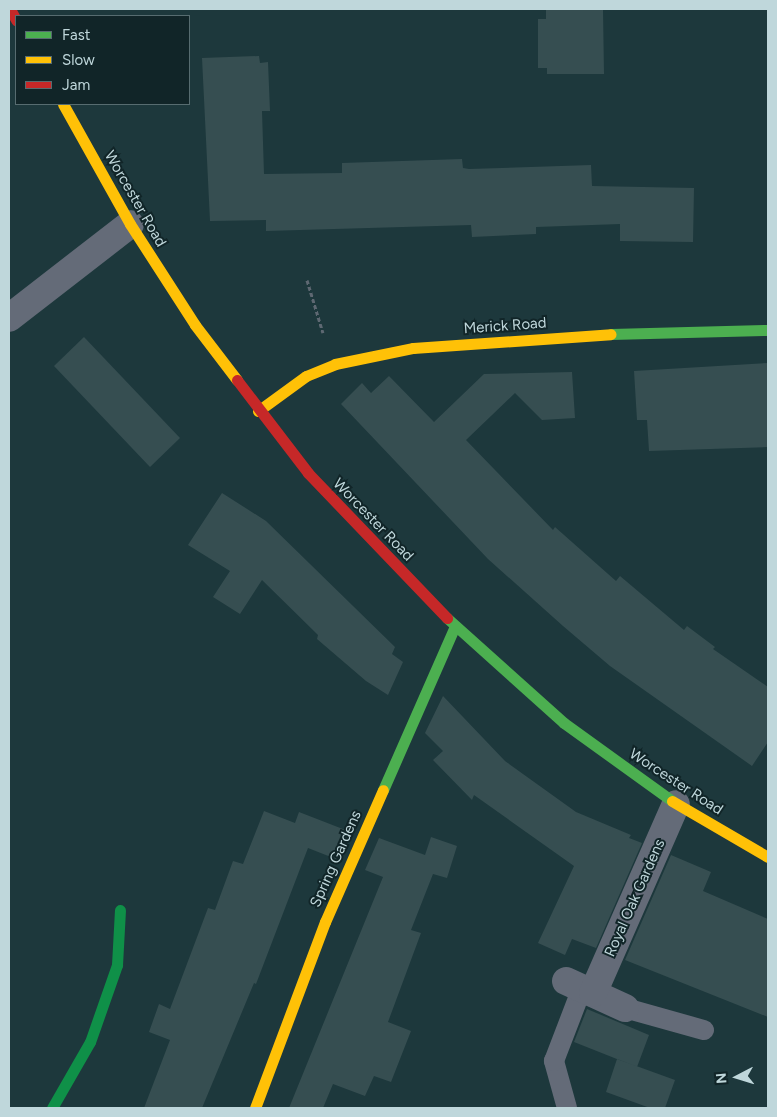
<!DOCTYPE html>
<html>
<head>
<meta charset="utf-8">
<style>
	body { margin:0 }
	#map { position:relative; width:777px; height:1117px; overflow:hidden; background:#1d383c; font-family:Figtree,sans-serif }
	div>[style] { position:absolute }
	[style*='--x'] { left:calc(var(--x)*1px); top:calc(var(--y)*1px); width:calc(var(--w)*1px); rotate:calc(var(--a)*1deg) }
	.stream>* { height:11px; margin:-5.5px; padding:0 5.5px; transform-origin:5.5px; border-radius:5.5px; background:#0f9048 }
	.building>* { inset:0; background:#364e51 }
	.path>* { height:3px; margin-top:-1.5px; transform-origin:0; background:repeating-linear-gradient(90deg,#5e6872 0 4px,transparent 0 6.5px) }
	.lane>* { height:20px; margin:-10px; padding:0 10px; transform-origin:10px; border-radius:10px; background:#646b78 }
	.street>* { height:28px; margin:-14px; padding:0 14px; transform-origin:14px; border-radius:14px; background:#646b78 }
	.fast>* { height:11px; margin:-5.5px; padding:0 5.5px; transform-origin:5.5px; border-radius:5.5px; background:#4caf50 }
	.slow>* { height:11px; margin:-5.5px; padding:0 5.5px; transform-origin:5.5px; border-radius:5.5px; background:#ffc107 }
	.jam>* { height:11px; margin:-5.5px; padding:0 5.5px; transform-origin:5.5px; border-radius:5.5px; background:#c62828 }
	span { translate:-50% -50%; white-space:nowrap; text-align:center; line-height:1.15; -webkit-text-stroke:4px #112528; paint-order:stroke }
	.street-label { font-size:15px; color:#bfd7db }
	.frame { position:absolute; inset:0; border:10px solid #bfd7db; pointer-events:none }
	.legend { position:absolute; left:15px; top:15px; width:175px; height:90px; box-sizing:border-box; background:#112528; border:1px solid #576c70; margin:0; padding:6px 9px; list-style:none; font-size:15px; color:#bfd7db }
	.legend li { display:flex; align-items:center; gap:10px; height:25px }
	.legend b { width:25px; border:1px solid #576c70 }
	.north { position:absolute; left:712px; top:1052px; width:50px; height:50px; -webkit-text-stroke:4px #112528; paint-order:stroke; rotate:265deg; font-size:14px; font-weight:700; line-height:20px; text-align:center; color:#bfd7db }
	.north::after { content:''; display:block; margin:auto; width:18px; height:22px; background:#bfd7db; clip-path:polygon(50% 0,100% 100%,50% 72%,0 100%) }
</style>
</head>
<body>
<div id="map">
	<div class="stream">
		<div style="--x:52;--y:1108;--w:76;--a:-60.1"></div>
		<div style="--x:90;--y:1042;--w:82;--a:-70.7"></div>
		<div style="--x:117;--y:965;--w:55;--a:-86.9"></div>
	</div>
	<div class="building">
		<div style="clip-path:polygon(546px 9px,603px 9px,604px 74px,547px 74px,547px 68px,538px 68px,538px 19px,546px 19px)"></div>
		<div style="clip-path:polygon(259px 56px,260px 63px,268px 62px,270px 111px,262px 111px,264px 174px,342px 173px,342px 163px,462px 159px,463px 168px,469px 169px,591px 165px,592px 186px,694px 188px,693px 242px,620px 241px,620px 224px,536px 227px,536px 234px,472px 237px,471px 225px,266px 231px,266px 220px,210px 221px,202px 58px)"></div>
		<div style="clip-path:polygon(84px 337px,180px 438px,150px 467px,54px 366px)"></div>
		<div style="clip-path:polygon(768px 363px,768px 447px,649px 451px,647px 420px,637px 420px,634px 371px)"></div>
		<div style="clip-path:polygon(572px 372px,575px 418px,542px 420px,515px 393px,466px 440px,553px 530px,555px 527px,616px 581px,620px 576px,684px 630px,687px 626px,715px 647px,713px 649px,768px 687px,768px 742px,752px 766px,610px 666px,563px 626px,488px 559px,341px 404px,362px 383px,371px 393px,389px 376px,434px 422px,484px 374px)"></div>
		<div style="clip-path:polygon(222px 493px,266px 521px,395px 647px,392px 654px,403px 662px,388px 695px,366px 681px,317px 639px,318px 635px,262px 580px,240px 614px,213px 597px,230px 571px,188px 545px)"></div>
		<div style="clip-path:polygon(443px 696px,505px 761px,576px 812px,631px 835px,629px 838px,642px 843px,596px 948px,572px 939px,565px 955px,538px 943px,574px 866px,474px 795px,472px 800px,433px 760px,443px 751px,425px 733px)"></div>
		<div style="clip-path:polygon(264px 811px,295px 823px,299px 812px,348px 831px,336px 859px,308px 848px,256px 984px,254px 983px,202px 1108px,144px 1108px,170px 1040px,149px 1032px,159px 1004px,170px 1009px,208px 908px,215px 910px,233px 861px,243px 864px)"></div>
		<div style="clip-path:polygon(431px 837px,457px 846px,447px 878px,433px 874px,411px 930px,421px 933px,388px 1022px,411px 1031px,391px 1082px,374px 1076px,365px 1096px,333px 1084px,323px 1108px,289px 1108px,383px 877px,365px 870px,379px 838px,425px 855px)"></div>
		<div style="clip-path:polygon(671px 855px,711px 872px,703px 891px,768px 919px,768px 1017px,625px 960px)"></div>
		<div style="clip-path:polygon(587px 1009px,649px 1035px,637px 1067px,574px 1042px)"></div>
		<div style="clip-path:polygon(617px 1059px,675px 1080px,665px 1108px,650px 1108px,606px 1092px)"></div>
	</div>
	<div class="path">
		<div style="--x:307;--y:280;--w:55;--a:73.2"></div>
	</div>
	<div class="lane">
		<div style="--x:625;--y:1008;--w:82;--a:15.6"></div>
		<div style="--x:567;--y:1108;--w:49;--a:-105.5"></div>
		<div style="--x:554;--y:1061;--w:78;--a:-69"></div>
	</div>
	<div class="street">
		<div style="--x:9;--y:318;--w:153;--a:-37.8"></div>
		<div style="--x:566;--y:981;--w:65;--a:24.6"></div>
		<div style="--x:593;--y:993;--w:206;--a:-66.3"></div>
	</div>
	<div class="fast">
		<div style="--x:611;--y:334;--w:157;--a:-1.5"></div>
		<div style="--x:447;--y:618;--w:157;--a:41.9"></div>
		<div style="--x:564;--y:723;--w:133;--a:35.8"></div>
		<div style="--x:383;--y:790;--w:179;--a:-66.3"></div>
	</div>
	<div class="slow">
		<div style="--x:63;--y:104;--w:137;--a:60.8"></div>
		<div style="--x:130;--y:224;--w:120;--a:57.2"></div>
		<div style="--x:195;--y:325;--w:69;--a:52.6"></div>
		<div style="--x:258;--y:411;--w:59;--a:-36.1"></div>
		<div style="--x:306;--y:376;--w:31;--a:-22"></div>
		<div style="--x:335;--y:364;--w:80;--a:-11.6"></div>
		<div style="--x:413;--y:348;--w:198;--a:-4"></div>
		<div style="--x:672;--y:801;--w:111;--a:30.3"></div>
		<div style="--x:255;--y:1108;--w:199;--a:-69.4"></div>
		<div style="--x:325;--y:922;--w:144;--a:-66.3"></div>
	</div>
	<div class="jam">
		<div style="--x:10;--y:9;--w:13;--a:61"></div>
		<div style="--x:237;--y:380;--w:117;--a:52.6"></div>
		<div style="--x:308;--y:473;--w:201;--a:46.2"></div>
	</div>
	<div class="street-label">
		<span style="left:135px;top:199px;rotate:60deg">Worcester Road</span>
		<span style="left:505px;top:326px;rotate:-4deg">Merick Road</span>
		<span style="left:373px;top:520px;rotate:46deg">Worcester Road</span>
		<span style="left:676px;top:782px;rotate:33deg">Worcester Road</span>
		<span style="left:336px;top:859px;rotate:-66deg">Spring Gardens</span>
		<span style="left:635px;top:898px;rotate:-66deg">Royal Oak Gardens</span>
	</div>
	<div class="frame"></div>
	<ul class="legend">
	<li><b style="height:6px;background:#4caf50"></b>Fast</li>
	<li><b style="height:6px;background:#ffc107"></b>Slow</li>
	<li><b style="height:6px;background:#c62828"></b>Jam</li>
	</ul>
	<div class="north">N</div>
</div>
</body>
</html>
